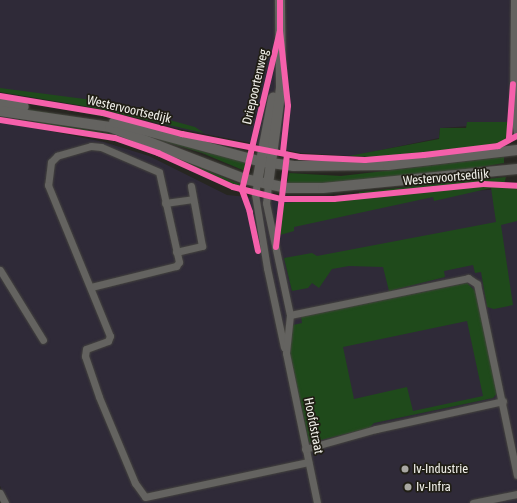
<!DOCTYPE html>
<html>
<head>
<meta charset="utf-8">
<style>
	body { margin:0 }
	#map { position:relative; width:517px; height:503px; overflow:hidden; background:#272621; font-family:"Asap Condensed",sans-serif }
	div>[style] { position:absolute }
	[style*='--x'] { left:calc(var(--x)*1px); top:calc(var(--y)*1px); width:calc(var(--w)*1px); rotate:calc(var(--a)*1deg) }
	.industrial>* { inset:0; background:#2f2a38 }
	.green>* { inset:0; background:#1f4a1b }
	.roads { filter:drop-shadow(0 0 1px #45443f) drop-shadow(0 0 1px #45443f) }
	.street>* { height:7px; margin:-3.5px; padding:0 3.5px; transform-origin:3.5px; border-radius:3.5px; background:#646360 }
	.secondary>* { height:10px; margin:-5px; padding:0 5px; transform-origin:5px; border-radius:5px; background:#646360 }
	.cycleway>* { height:6px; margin:-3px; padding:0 3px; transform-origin:3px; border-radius:3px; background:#f560ab }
	.dots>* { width:11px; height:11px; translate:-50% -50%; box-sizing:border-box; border:2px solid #201e15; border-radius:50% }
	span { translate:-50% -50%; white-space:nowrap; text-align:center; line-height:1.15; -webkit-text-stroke:3.5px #201e15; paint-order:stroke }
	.street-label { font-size:13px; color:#efeee8 }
	.poi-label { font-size:13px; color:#efeee8 }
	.left { translate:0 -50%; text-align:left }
</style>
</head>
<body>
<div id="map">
	<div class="industrial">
		<div style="clip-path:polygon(0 0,517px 0,517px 123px,440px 128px,439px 138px,353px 156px,301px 153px,175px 128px,107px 107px,0 91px)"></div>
		<div style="clip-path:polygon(0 121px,104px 142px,149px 156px,227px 195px,304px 202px,517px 188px,517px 503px,8px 503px,0 486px)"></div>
	</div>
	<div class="green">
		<div style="clip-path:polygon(0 88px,100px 101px,195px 127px,204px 133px,90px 107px,0 92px)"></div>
		<div style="clip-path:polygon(0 97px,101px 114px,183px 136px,210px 139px,209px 143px,110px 118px)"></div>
		<div style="clip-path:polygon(0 105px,113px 123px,247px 163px,245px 171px,202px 153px,123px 129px,0 108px)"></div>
		<div style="clip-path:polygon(38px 121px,117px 135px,149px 146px,242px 185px,238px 186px,124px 138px,38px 123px)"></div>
		<div style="clip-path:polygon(467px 122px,508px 122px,507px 136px,502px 143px,489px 146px,375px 157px,349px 156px,439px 139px,440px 128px,466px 128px)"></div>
		<div style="clip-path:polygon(504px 157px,504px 163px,439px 174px,323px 185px,287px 184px,289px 173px,341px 176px)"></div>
		<div style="clip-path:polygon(506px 177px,504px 184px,483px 182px,359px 195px,359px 192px)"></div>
		<div style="clip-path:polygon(490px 186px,517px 188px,517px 221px,501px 225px,513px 305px,494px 309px,487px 307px,481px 272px,475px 273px,473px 265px,444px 271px,445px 277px,389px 291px,383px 267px,349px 266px,332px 269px,319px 288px,312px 283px,308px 288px,292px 291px,284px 258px,312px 253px,317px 256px,496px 222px,491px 188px,434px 201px,433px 197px,294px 227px,294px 231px,280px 235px,284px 203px)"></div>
		<div style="clip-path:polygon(evenodd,467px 283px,475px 291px,498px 392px,493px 398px,374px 423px,369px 428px,309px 443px,290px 353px,293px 325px,302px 323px,301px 317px,467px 283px,467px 321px,483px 396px,413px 411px,407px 387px,354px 399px,343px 347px,467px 321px)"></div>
	</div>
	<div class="roads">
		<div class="street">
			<div style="--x:514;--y:0;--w:108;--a:90.5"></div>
			<div style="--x:513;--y:108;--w:26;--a:81"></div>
			<div style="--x:257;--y:182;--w:12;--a:99"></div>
			<div style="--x:255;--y:194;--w:75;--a:80.8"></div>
			<div style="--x:267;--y:268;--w:81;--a:77.9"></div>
			<div style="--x:268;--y:185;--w:18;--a:96"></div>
			<div style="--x:266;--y:203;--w:115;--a:77.9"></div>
			<div style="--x:290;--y:315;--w:38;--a:96"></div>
			<div style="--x:286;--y:353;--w:153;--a:78.3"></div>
			<div style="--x:165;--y:203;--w:28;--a:-8"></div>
			<div style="--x:176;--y:252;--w:27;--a:-13"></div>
			<div style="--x:202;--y:246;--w:61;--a:-100.4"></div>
			<div style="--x:0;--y:270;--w:82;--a:58.4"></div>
			<div style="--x:91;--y:287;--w:88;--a:-13.9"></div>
			<div style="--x:176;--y:266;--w:5;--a:-53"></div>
			<div style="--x:179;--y:262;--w:92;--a:-102.5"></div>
			<div style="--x:159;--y:172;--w:63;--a:-156.7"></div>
			<div style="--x:101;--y:147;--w:10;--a:-174"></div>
			<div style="--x:91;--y:146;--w:35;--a:164"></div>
			<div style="--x:57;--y:156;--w:8;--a:135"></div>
			<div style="--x:51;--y:162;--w:23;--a:97"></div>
			<div style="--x:48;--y:185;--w:163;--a:67.7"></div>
			<div style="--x:110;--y:336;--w:5;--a:112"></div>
			<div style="--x:108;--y:341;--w:23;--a:160"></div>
			<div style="--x:86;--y:349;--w:7;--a:98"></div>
			<div style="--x:85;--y:356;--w:43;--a:71.1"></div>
			<div style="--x:99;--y:397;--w:93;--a:67.3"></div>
			<div style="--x:135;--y:483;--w:17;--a:54"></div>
			<div style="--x:145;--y:497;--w:167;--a:-12.1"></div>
			<div style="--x:290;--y:315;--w:182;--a:-11.7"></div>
			<div style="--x:468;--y:278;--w:11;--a:34"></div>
			<div style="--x:477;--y:284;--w:195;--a:78.2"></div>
			<div style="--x:305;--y:449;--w:74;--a:-15.7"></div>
			<div style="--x:376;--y:429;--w:130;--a:-12.4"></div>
			<div style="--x:0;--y:493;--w:11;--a:63"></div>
			<div style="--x:473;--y:503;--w:45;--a:-11.6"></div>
		</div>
		<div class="secondary">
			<div style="--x:0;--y:103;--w:24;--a:9"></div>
			<div style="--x:0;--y:111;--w:111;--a:8.3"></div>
			<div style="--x:110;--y:127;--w:145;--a:21.1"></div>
			<div style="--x:245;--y:179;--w:43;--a:12.1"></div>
			<div style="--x:287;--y:188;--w:36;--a:0"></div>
			<div style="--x:323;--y:188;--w:195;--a:-5.6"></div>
			<div style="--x:114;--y:122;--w:153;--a:15.1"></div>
			<div style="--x:262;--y:162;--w:31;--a:7"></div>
			<div style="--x:293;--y:166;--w:95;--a:-0.6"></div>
			<div style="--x:388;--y:165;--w:130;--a:-6.6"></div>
			<div style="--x:257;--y:182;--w:86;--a:-79.2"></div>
			<div style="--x:268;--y:185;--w:99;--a:-82.4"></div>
			<div style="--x:281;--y:87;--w:87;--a:-90.7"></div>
		</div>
	</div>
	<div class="cycleway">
		<div style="--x:280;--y:0;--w:31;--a:90"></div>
		<div style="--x:280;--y:31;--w:75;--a:83.9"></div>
		<div style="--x:288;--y:106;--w:46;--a:96.2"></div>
		<div style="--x:0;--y:96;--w:104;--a:9.4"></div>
		<div style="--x:103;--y:113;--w:82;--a:14.9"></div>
		<div style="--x:182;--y:134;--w:120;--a:11"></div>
		<div style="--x:300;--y:157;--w:65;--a:2.6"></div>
		<div style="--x:365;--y:160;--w:59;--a:-4.8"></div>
		<div style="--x:424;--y:155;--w:75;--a:-6.9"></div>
		<div style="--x:498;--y:146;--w:21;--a:-28"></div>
		<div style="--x:0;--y:120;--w:116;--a:8.9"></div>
		<div style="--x:115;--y:138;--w:46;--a:19.2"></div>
		<div style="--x:158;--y:153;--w:82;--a:24.4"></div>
		<div style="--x:233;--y:187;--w:49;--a:14"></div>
		<div style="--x:281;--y:199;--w:53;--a:0"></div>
		<div style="--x:334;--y:199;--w:150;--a:-5.7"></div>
		<div style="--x:483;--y:184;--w:34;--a:3"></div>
		<div style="--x:509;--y:138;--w:54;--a:-85.8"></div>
		<div style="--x:276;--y:247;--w:93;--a:-83.2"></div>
		<div style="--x:258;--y:251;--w:40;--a:-102"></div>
		<div style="--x:250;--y:212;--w:23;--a:-110"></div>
		<div style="--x:242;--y:190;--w:163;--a:-76.6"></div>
	</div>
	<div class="dots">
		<div style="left:405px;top:469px;background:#a9a8a2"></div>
		<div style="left:408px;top:487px;background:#a9a8a2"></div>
	</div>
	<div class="street-label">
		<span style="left:256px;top:87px;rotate:-77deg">Driepoortenweg</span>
		<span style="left:129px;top:110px;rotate:13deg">Westervoortsedijk</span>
		<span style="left:446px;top:178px;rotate:-5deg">Westervoortsedijk</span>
		<span style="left:313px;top:426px;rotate:79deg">Hoofdstraat</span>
	</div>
	<div class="poi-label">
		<span class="left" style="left:413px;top:469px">Iv-Industrie</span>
		<span class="left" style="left:416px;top:487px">Iv-Infra</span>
	</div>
</div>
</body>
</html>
